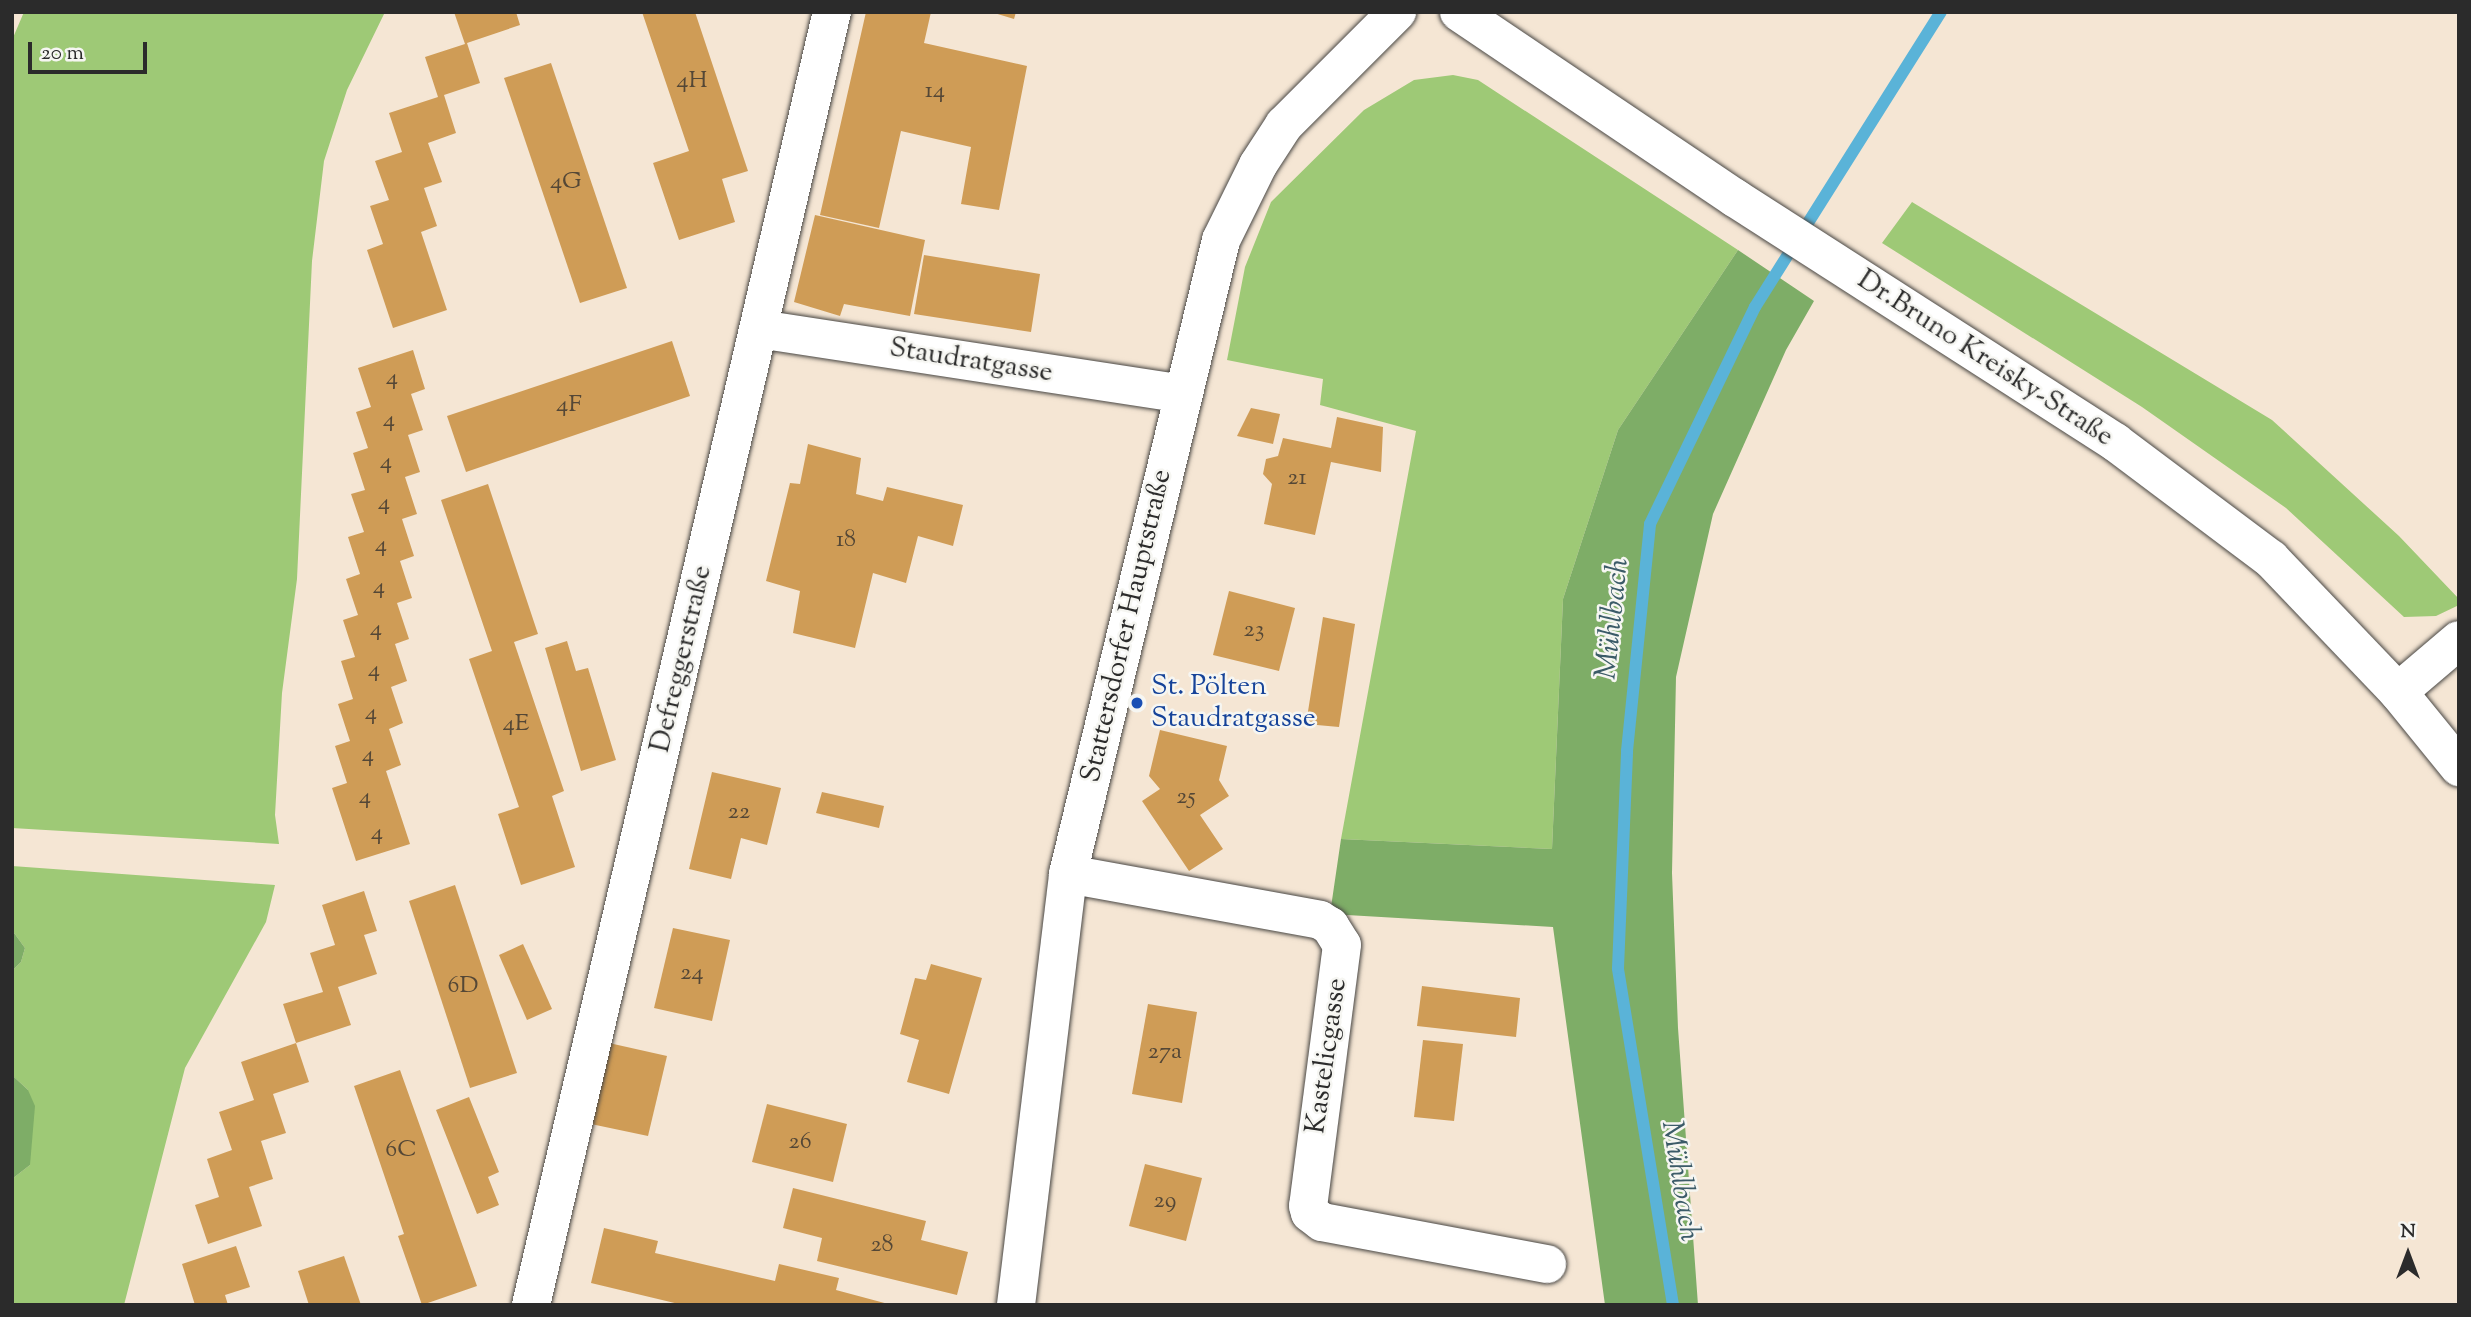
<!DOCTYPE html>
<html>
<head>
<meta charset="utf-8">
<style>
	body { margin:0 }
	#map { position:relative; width:2471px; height:1317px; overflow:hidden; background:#f5e6d4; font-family:"Sorts Mill Goudy",serif }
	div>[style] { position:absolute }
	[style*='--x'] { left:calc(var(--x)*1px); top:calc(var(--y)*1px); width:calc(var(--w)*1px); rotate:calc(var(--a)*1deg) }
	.green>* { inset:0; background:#9ec976 }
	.forest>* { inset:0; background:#7ead67 }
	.stream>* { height:12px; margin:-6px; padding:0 6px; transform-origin:6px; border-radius:6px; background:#5ab3d8 }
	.building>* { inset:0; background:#cf9c56 }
	.roads { filter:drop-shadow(0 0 2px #494744) drop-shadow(0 0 2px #494744) }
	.street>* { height:38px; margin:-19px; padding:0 19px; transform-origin:19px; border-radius:19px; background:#fff }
	.secondary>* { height:38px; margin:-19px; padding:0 19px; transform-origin:19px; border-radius:19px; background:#fff }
	.dots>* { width:19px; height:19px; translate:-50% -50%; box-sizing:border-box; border:4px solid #f6f6f2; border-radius:50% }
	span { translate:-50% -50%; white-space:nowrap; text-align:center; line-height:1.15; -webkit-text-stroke:5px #f6f6f2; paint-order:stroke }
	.number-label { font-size:24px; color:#544736 }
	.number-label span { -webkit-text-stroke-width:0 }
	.street-label { font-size:28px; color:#2b2b2b }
	.transit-label { font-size:28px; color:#164399 }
	.left { translate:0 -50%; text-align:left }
	.water-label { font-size:30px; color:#3b5b68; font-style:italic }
	.frame { position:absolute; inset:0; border:14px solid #2b2b2b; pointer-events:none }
	.north { position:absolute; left:2373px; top:1219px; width:70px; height:70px; -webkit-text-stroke:5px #f6f6f2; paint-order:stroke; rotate:0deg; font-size:19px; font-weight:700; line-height:28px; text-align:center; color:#2b2b2b }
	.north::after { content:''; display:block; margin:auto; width:24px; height:32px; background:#2b2b2b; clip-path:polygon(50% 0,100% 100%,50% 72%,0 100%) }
	.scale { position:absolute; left:28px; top:42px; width:119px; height:32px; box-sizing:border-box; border:4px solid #2b2b2b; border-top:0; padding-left:9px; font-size:21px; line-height:24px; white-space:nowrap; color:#2b2b2b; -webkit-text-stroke:5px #f6f6f2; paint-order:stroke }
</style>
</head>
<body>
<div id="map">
	<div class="green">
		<div style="clip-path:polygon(24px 12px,385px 12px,347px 90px,324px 161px,312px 261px,297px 579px,282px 693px,275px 815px,279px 844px,12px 828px,12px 40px)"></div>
		<div style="clip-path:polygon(1453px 75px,1478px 80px,1738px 250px,1618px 430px,1563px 599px,1552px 849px,1341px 839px,1416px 431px,1320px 405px,1323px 379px,1227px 360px,1245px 267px,1271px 202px,1364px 110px,1414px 80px)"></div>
		<div style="clip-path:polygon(1912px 202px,2272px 420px,2399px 536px,2459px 599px,2459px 605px,2436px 616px,2404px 617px,2286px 508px,2142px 407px,1882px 243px)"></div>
		<div style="clip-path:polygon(12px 866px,275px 885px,266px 922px,185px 1068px,124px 1305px,12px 1305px,12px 1179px,30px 1165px,28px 1090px,12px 1075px,12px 971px,21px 962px,25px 948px,12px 930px)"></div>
	</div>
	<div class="forest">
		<div style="clip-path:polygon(1738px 250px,1814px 301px,1786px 350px,1713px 514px,1676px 677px,1672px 873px,1678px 1028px,1698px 1305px,1605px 1305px,1553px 927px,1330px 914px,1341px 839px,1552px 849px,1563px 599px,1618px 430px)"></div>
		<div style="clip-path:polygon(12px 930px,25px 948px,21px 962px,12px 971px)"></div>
		<div style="clip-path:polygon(12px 1075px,28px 1090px,35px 1106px,30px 1165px,12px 1179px)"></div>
	</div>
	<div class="stream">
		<div style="--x:1673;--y:1305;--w:341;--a:-99.3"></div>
		<div style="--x:1618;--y:968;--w:217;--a:-87.6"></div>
		<div style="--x:1627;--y:751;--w:228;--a:-84.2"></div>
		<div style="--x:1650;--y:524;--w:241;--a:-64.2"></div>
		<div style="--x:1755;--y:307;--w:349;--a:-57.8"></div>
	</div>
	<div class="building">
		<div style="clip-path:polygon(454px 12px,516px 12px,520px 25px,467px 43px,480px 83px,444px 95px,456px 133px,428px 143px,442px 182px,424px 188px,437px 226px,421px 232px,447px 310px,393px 328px,367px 250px,383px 244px,370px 206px,389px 200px,375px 161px,402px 152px,389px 113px,438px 97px,425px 57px,465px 44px)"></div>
		<div style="clip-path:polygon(642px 12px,695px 12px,748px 171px,722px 179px,735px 222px,679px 240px,653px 163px,689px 151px)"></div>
		<div style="clip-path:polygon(866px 12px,931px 12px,924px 43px,1027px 66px,999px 210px,961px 204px,971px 147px,901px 131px,879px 228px,820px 215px)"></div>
		<div style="clip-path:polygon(991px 12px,1016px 12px,1014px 19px)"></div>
		<div style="clip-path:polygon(551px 63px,627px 288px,580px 303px,504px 78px)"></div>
		<div style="clip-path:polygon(815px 215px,925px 240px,910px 316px,844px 304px,840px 316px,794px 302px)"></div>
		<div style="clip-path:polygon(924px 255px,1040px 274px,1031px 332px,914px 314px)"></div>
		<div style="clip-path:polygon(672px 341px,690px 396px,466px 472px,447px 416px)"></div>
		<div style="clip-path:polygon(413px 350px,425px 389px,411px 394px,423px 430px,408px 435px,420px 472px,405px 477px,417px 514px,402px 519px,414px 556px,400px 561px,412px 598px,397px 603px,409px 639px,395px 644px,407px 681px,391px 687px,403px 723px,389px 729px,401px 765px,386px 771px,410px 844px,356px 861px,332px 788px,347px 783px,335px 746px,350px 741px,338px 704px,353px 699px,341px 661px,355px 657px,343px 620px,358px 615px,346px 579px,360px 574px,348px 537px,364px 532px,351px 494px,365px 490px,353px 453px,368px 448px,356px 412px,371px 407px,358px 368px)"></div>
		<div style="clip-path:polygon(1251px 408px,1280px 414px,1273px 444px,1237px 436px)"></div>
		<div style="clip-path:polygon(1337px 417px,1383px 427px,1381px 472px,1331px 462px,1315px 535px,1264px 524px,1272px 484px,1263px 474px,1266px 459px,1278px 456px,1283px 438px,1331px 448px)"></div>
		<div style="clip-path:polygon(808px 444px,861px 458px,856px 494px,883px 501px,887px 487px,963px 505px,953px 546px,918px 536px,906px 583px,873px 573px,855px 648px,793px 633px,800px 591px,766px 581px,790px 483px,800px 484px)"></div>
		<div style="clip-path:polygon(488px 484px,538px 634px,514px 642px,564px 791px,552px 796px,575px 867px,521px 885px,498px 814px,519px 807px,469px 659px,492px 651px,441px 500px)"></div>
		<div style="clip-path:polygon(1229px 591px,1295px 608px,1279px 671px,1213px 655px)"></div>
		<div style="clip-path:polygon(1323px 617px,1355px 624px,1339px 727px,1306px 724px)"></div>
		<div style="clip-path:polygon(567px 641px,576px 671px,588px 668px,616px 760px,581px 771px,545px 648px)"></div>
		<div style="clip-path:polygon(1160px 730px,1227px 746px,1219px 780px,1229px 796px,1200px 815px,1223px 849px,1189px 871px,1142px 801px,1160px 789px,1149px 776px)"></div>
		<div style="clip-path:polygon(712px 772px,781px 788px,767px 845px,741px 838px,731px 879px,689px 869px)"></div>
		<div style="clip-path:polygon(822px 792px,884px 806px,879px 828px,816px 813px)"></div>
		<div style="clip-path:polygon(455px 885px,517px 1073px,470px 1088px,409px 901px)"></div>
		<div style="clip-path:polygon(364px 891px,377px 931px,364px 935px,377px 974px,338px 987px,351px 1025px,296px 1043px,283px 1004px,323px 992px,310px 953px,335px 945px,322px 905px)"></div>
		<div style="clip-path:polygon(673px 928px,730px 940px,712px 1021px,654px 1008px)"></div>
		<div style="clip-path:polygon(523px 944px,552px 1009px,527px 1020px,499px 955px)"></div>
		<div style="clip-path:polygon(931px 964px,982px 978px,949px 1094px,907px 1082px,919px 1040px,900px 1034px,915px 978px,926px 980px)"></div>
		<div style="clip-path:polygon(1422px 986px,1520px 998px,1516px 1037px,1417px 1026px)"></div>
		<div style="clip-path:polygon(1148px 1004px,1197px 1012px,1182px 1103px,1132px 1094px)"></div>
		<div style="clip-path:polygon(1423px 1040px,1463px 1044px,1454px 1121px,1414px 1117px)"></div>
		<div style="clip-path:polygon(296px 1043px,309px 1082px,273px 1094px,286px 1133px,261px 1141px,273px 1179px,249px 1187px,262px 1226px,208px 1244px,195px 1205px,219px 1197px,207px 1159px,232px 1150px,219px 1112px,254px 1100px,241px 1062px)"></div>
		<div style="clip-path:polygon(609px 1043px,667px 1056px,648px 1136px,591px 1124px)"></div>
		<div style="clip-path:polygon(400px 1070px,477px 1286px,422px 1305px,398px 1236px,404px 1234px,354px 1086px)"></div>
		<div style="clip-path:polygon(469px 1097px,499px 1172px,488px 1177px,499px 1205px,477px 1214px,436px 1110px)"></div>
		<div style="clip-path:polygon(767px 1104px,847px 1124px,833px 1182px,752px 1162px)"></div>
		<div style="clip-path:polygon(1145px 1164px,1202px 1178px,1186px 1241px,1129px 1226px)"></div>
		<div style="clip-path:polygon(793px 1188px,926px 1221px,921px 1240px,968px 1252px,957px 1295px,817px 1261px,822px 1238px,783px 1228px)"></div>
		<div style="clip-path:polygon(604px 1228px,658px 1241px,655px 1253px,775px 1281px,779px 1264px,839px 1278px,836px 1290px,892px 1305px,683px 1305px,591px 1283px)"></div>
		<div style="clip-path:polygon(236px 1246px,250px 1287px,225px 1295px,228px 1305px,195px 1305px,182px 1264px)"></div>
		<div style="clip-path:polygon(344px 1256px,361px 1305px,309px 1305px,298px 1271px)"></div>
	</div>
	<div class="roads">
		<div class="street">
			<div style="--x:759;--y:329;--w:429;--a:8.7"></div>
			<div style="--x:2398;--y:692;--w:80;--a:-40.4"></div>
			<div style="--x:1068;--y:874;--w:256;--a:10.3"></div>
			<div style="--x:1320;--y:920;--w:12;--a:31"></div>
			<div style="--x:1330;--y:926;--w:22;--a:58"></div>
			<div style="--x:1342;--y:945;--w:263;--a:97.4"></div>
			<div style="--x:1308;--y:1206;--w:7;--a:74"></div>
			<div style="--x:1310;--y:1213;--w:15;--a:37"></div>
			<div style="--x:1322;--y:1222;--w:229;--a:10.6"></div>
			<div style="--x:531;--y:1305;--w:1328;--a:-76.9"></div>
			<div style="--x:1016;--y:1305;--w:434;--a:-83.1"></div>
			<div style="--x:1068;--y:874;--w:652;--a:-76.43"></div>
			<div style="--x:1221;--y:240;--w:84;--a:-63.7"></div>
			<div style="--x:1258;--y:165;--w:48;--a:-57"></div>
			<div style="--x:1284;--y:125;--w:160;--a:-45"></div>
		</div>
		<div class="secondary">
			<div style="--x:1459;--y:12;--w:333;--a:34"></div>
			<div style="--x:1735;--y:198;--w:452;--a:32.7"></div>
			<div style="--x:2115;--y:442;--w:195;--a:36.9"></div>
			<div style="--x:2271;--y:559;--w:184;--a:46.3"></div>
			<div style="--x:2398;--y:692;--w:97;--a:50.9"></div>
		</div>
	</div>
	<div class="dots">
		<div style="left:1137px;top:703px;background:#1a4fb4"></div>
	</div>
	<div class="number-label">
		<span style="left:692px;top:82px">4H</span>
		<span style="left:935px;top:92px">14</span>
		<span style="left:566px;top:183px">4G</span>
		<span style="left:392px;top:379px">4</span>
		<span style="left:569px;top:406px">4F</span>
		<span style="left:389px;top:421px">4</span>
		<span style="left:386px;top:463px">4</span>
		<span style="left:1297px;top:479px">21</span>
		<span style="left:384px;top:504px">4</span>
		<span style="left:846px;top:541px">18</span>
		<span style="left:381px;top:546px">4</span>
		<span style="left:379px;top:588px">4</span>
		<span style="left:376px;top:630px">4</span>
		<span style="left:1254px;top:631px">23</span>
		<span style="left:374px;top:671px">4</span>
		<span style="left:371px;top:714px">4</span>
		<span style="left:516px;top:725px">4E</span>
		<span style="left:368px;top:756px">4</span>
		<span style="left:365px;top:798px">4</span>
		<span style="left:1186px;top:798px">25</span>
		<span style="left:739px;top:813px">22</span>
		<span style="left:377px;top:834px">4</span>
		<span style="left:692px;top:974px">24</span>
		<span style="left:463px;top:987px">6D</span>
		<span style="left:1165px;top:1053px">27a</span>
		<span style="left:800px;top:1143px">26</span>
		<span style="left:401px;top:1151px">6C</span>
		<span style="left:1165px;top:1202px">29</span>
		<span style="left:882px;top:1246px">28</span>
	</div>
	<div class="street-label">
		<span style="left:1985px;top:359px;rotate:33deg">Dr.Bruno Kreisky-Straße</span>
		<span style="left:971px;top:361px;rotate:9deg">Staudratgasse</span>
		<span style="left:1127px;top:626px;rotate:-77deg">Stattersdorfer Hauptstraße</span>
		<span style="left:682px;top:659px;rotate:-77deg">Defreggerstraße</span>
		<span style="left:1327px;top:1056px;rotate:-82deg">Kastelicgasse</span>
	</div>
	<div class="transit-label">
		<span class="left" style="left:1151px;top:703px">St. Pölten<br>Staudratgasse</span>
	</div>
	<div class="water-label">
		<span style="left:1614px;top:619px;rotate:-84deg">Mühlbach</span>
		<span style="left:1679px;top:1181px;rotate:81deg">Mühlbach</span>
	</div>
	<div class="frame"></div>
	<div class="north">N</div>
	<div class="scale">20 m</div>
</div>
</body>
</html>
